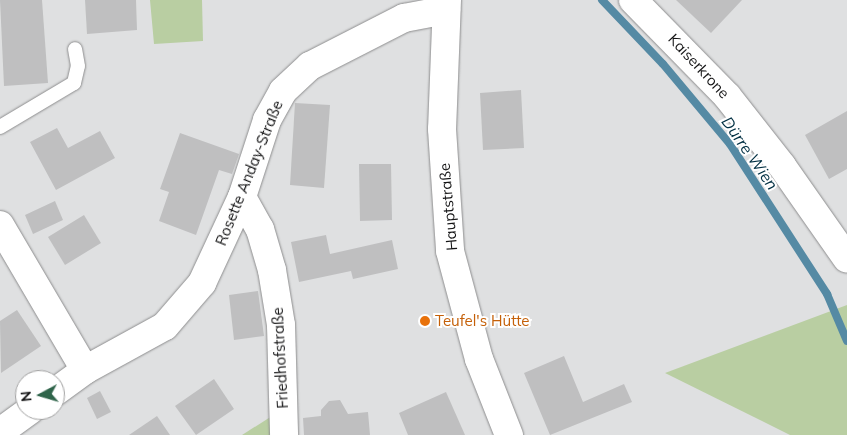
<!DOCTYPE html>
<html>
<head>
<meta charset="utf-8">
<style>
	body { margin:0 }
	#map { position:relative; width:847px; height:435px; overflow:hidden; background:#dfe0e1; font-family:Mulish,sans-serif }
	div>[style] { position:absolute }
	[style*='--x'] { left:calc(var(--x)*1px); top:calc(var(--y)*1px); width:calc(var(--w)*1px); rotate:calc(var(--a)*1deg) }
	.green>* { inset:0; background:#b9cea2 }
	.stream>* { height:8px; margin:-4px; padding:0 4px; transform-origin:4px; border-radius:4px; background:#558aa4 }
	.building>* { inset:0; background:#bfbfc0 }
	.roads { filter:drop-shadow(0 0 1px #8d8d8e) drop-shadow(0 0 1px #8d8d8e) }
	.service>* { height:14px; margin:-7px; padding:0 7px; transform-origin:7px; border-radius:7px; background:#fff }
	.minor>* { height:28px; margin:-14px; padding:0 14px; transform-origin:14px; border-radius:14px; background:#fff }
	.primary>* { height:28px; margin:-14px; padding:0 14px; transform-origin:14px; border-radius:14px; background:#fff }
	.dots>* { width:14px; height:14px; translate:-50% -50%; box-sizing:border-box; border:2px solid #fff; border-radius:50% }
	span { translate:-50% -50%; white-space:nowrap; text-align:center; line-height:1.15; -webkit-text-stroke:4px #fff; paint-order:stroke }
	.street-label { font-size:15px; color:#141415 }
	.food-label { font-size:15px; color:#c56008 }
	.left { translate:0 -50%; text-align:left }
	.water-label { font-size:16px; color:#002f42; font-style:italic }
	.north { position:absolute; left:15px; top:370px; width:50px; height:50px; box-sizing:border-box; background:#fff; border:1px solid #a1a1a1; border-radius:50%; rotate:264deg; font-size:14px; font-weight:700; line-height:20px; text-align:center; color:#141415 }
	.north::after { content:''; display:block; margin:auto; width:18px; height:22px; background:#2f644a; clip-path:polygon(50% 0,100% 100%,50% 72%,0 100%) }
</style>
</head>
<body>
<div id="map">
	<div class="green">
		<div style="clip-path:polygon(150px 0,202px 0,203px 41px,154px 44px)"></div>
		<div style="clip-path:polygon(847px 305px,847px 435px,790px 435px,665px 373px)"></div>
		<div style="clip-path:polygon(283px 409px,284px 435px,242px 435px)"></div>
	</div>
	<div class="stream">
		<div style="--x:602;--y:0;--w:88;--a:46.4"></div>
		<div style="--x:663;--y:64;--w:104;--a:50.1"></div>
		<div style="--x:730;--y:144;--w:179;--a:57.1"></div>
		<div style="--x:827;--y:294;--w:51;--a:66.9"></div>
	</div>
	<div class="building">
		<div style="clip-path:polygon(0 0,42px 0,48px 83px,4px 86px)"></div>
		<div style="clip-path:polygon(85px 0,136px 0,137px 30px,87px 34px)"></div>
		<div style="clip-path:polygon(676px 0,742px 0,711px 33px)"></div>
		<div style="clip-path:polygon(521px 90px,524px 148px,483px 150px,480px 93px)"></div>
		<div style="clip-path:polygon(295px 103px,330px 105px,324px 188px,290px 185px)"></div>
		<div style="clip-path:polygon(847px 111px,847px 169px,829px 179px,805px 135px)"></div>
		<div style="clip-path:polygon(57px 128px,68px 148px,100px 131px,115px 158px,56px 190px,30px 142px)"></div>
		<div style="clip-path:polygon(180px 133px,239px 154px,232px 174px,219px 170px,196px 235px,159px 221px,169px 192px,160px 189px)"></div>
		<div style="clip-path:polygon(359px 164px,391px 164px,392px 220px,360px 221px)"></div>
		<div style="clip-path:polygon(55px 201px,63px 220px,33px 234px,25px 215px)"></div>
		<div style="clip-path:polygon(84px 215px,101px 243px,65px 265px,48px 237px)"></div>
		<div style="clip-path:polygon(326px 235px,330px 254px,392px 240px,398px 269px,353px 279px,351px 271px,299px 282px,291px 242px)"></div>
		<div style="clip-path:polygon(258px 291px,264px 336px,234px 340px,229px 295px)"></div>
		<div style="clip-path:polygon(17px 310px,41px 346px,1px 373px,0 321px)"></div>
		<div style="clip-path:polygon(564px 356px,583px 402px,624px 384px,632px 402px,550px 435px,524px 373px)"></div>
		<div style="clip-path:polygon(214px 379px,234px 409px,196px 435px,175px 406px)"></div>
		<div style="clip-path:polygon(100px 391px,111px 412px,97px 419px,87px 398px)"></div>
		<div style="clip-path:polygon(446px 392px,465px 435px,408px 435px,399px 413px)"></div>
		<div style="clip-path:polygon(340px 400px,348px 414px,368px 412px,370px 435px,304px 435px,303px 418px,321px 416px,321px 410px,329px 401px)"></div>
		<div style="clip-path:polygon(157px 416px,170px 435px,129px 435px)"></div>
	</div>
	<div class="roads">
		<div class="service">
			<div style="--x:0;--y:127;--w:86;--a:-30.7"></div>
			<div style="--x:74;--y:83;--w:17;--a:-77"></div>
			<div style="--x:78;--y:66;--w:17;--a:-100"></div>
		</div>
		<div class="minor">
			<div style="--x:633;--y:0;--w:134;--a:45.6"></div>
			<div style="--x:727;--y:96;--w:89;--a:51.8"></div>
			<div style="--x:782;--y:166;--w:113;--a:55"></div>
			<div style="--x:242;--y:197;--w:37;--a:61"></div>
			<div style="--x:260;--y:229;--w:43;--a:73.7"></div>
			<div style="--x:272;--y:270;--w:56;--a:80.7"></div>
			<div style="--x:281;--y:325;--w:110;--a:88.4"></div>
			<div style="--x:0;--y:225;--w:168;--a:59.6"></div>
			<div style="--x:55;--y:392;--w:37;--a:-36"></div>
			<div style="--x:85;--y:370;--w:91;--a:-28.8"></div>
			<div style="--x:165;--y:326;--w:57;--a:-49.3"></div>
			<div style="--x:202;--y:283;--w:95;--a:-65.1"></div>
			<div style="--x:242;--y:197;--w:81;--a:-72"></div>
			<div style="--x:267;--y:120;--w:33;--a:-61"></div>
			<div style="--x:283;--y:91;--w:37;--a:-43"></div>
			<div style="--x:310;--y:66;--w:106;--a:-27.1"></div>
			<div style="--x:404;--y:18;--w:43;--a:-10.8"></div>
			<div style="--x:0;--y:432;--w:37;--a:-36"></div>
		</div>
		<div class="primary">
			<div style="--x:447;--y:0;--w:129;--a:92.2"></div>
			<div style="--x:442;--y:129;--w:122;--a:86.2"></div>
			<div style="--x:450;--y:251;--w:112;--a:75"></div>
			<div style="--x:479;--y:359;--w:82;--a:68.5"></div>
		</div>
	</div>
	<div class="dots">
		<div style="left:425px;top:321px;background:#e8710a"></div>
	</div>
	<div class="street-label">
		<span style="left:699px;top:66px;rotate:47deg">Kaiserkrone</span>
		<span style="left:249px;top:173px;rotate:-68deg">Rosette Anday-Straße</span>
		<span style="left:448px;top:207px;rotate:-95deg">Hauptstraße</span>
		<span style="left:280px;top:358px;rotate:-93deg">Friedhofstraße</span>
	</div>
	<div class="food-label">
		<span class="left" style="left:435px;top:321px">Teufel's Hütte</span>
	</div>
	<div class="water-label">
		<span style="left:750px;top:153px;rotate:55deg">Dürre Wien</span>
	</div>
	<div class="north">N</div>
</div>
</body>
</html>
